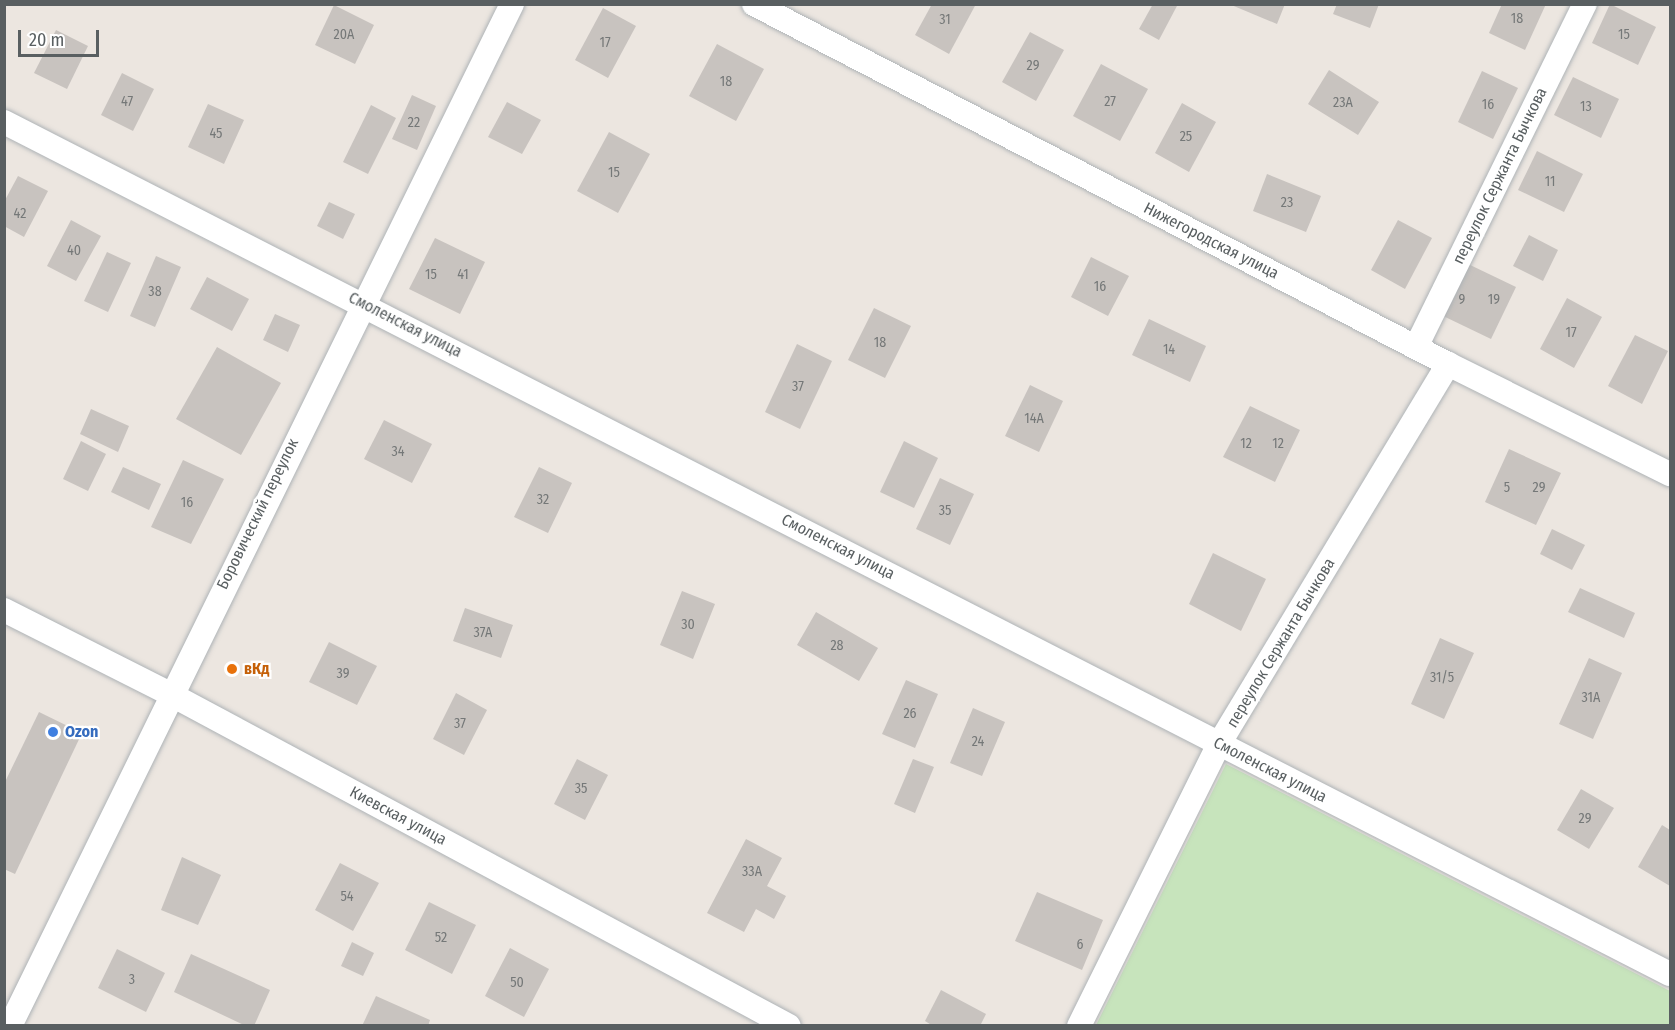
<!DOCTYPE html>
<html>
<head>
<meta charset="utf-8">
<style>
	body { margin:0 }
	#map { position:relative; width:1675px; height:1030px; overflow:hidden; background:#ece6e0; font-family:"Fira Sans Condensed",sans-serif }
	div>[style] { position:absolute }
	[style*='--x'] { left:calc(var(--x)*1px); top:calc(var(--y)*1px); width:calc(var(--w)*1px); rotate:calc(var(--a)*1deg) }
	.green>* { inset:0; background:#c7e4bc }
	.building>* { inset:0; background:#c8c3bf }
	.roads { filter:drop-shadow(0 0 2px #aeb3b6) drop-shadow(0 0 2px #aeb3b6) }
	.street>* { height:24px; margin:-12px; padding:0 12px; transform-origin:12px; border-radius:12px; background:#fff }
	.dots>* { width:16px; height:16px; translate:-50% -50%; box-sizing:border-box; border:3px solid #fff; border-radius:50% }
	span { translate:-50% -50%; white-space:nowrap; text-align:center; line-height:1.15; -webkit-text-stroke:4.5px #fff; paint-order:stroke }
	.number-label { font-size:14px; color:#757878 }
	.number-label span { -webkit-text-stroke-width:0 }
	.street-label { font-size:16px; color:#595f61 }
	.food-label { font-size:16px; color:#c56008; font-weight:700 }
	.left { translate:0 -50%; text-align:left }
	.shop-label { font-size:16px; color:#366cbe; font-weight:700 }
	.frame { position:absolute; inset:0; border:6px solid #595f61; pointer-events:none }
	.scale { position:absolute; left:18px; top:30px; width:81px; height:27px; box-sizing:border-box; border:3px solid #595f61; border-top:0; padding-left:8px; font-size:18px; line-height:21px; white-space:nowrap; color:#595f61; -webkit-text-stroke:4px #fff; paint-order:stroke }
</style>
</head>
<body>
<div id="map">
	<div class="green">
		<div style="clip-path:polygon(1226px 764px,1670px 991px,1670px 1025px,1096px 1025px)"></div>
	</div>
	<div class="building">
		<div style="clip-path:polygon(932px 4px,976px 4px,949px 54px,915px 35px)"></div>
		<div style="clip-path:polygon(1153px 4px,1178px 4px,1159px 40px,1139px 29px)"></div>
		<div style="clip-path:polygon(1229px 4px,1285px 4px,1277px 24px)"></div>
		<div style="clip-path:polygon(1337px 4px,1379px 4px,1370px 28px,1333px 14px)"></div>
		<div style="clip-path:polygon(1502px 4px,1546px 4px,1525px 50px,1489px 33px)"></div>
		<div style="clip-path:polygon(1610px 4px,1656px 27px,1638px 65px,1592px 43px)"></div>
		<div style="clip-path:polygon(334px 5px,374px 25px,355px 64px,315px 45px)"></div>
		<div style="clip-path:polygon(603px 8px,636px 26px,608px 78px,575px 60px)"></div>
		<div style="clip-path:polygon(56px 30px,88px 46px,67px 89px,34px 73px)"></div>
		<div style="clip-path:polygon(1030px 32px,1064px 50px,1036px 101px,1002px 82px)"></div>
		<div style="clip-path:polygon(717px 44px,764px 69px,736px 121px,689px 96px)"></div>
		<div style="clip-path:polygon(1101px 64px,1148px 89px,1120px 141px,1073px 116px)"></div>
		<div style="clip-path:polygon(1329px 70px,1379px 102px,1358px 135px,1308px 104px)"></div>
		<div style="clip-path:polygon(1482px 71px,1518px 88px,1493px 139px,1458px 122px)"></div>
		<div style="clip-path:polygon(122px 73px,154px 89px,133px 131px,101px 115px)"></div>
		<div style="clip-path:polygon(1573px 77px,1619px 99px,1601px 138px,1554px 115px)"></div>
		<div style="clip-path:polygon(412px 95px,436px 106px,417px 150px,392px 139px)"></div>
		<div style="clip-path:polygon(507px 102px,541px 120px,522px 154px,488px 137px)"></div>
		<div style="clip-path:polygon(1182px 103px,1216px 122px,1189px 172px,1155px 153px)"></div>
		<div style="clip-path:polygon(208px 104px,244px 120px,224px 164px,188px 147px)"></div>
		<div style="clip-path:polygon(371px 105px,396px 118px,368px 174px,343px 162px)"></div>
		<div style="clip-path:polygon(609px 132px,650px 154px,618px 213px,577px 191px)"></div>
		<div style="clip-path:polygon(1537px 151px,1583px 174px,1564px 212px,1518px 190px)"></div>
		<div style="clip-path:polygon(1267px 174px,1321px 196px,1306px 232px,1253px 211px)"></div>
		<div style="clip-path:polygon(18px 176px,48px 191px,24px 237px,4px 226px,4px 202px)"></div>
		<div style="clip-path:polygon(329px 202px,355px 214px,343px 239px,317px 226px)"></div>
		<div style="clip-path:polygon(71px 220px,101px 236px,76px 281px,47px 266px)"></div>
		<div style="clip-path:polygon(1398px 220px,1432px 238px,1405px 289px,1371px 270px)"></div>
		<div style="clip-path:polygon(1529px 235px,1558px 250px,1543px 281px,1513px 266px)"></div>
		<div style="clip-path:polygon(435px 238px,485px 262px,460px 314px,409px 289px)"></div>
		<div style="clip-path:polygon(107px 252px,131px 263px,108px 312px,84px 301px)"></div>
		<div style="clip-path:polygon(156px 256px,181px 267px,155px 327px,130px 316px)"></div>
		<div style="clip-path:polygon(1091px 257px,1129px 276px,1108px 316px,1071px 297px)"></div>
		<div style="clip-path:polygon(1466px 263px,1516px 287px,1491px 339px,1439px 314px)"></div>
		<div style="clip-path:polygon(207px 277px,249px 299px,232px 331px,190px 309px)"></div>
		<div style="clip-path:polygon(1567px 298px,1602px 317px,1574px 368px,1540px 349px)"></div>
		<div style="clip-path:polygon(874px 308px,911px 326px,885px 378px,848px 360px)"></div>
		<div style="clip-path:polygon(275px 314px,300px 325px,288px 352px,263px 340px)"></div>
		<div style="clip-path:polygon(1149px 319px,1206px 346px,1190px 382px,1132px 355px)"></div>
		<div style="clip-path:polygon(1635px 335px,1668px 351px,1642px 404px,1608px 386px)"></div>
		<div style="clip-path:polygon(797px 344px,832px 361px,800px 429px,765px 412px)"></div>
		<div style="clip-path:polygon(217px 347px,281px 383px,241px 455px,176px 419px)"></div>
		<div style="clip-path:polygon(1030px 385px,1063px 401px,1039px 452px,1005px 436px)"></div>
		<div style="clip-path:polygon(1250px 406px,1300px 430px,1275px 482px,1223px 457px)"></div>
		<div style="clip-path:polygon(91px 409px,129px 426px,118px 452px,80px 434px)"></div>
		<div style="clip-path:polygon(384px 420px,432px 444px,412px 483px,364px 459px)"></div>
		<div style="clip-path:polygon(81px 441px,106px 454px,88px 491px,63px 479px)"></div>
		<div style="clip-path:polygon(904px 441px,938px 458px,914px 508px,880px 492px)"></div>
		<div style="clip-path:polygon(1509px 449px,1561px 473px,1536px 525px,1485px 502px)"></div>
		<div style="clip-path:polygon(183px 460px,224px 479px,191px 544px,151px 527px)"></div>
		<div style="clip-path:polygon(123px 467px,161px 484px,149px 510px,111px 492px)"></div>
		<div style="clip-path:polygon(539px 467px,572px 483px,548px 533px,514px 517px)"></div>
		<div style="clip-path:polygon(940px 478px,974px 494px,950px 545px,916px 529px)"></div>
		<div style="clip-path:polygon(1552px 529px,1585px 545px,1572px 570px,1540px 554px)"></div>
		<div style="clip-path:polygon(1213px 553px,1266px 579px,1241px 631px,1189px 604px)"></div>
		<div style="clip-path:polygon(1580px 588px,1635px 613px,1624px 638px,1568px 612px)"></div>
		<div style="clip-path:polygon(682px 591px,715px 604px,693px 659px,660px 645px)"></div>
		<div style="clip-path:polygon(465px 608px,513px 625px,501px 658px,453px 641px)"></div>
		<div style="clip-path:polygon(816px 612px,878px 648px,859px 681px,797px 645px)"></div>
		<div style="clip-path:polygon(1440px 638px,1474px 653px,1444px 719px,1411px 704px)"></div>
		<div style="clip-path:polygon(329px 642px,377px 666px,357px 705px,309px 682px)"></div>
		<div style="clip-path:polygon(1589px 658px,1622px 673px,1593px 739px,1559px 724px)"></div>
		<div style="clip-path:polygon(906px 680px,938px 694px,915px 748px,882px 734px)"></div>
		<div style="clip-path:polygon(456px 693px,487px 710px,464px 755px,433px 739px)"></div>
		<div style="clip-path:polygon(973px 708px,1005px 722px,982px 776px,950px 763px)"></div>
		<div style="clip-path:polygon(39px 712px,82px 733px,15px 874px,4px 869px,4px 784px)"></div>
		<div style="clip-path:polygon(577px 759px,608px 775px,585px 820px,554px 804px)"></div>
		<div style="clip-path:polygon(913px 759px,934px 767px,915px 813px,894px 804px)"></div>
		<div style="clip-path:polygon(1581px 789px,1614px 808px,1589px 849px,1557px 830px)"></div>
		<div style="clip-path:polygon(1662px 825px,1670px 830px,1670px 886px,1638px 867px)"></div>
		<div style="clip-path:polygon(746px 839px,782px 858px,767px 886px,786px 896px,774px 919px,756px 909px,744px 932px,707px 913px)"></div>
		<div style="clip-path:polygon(182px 857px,221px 875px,198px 925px,161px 910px)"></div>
		<div style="clip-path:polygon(340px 863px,379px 883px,353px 931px,315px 910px)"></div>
		<div style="clip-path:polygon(1037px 892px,1103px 920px,1082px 970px,1015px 941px)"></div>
		<div style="clip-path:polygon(429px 902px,476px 925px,452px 974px,405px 950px)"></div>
		<div style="clip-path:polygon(352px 942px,374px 953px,363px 976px,341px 966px)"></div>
		<div style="clip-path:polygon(510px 948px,549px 969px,524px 1017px,485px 996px)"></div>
		<div style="clip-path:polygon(117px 949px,165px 973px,146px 1012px,98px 988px)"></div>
		<div style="clip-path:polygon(191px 954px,270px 990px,254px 1026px,246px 1026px,174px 992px)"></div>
		<div style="clip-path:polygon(941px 990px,986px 1014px,980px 1026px,933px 1026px,925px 1021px)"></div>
		<div style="clip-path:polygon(376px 996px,430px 1020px,428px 1026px,362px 1026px)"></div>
	</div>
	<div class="roads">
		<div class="street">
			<div style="--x:754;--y:4;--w:782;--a:27.42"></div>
			<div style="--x:1448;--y:364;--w:248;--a:26.4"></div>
			<div style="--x:4;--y:122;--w:1871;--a:27.09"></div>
			<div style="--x:1416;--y:347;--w:382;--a:-63.8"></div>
			<div style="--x:4;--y:610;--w:186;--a:26.8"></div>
			<div style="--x:170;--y:694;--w:702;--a:28.21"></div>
			<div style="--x:10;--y:1026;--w:1139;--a:-63.84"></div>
			<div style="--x:1079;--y:1026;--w:315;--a:-63.6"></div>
			<div style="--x:1219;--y:744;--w:444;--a:-58.9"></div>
		</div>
	</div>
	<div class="dots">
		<div style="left:232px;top:669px;background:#e8710a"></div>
		<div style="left:53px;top:732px;background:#3f7fe0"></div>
	</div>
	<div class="number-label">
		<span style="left:1517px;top:19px">18</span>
		<span style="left:945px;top:20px">31</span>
		<span style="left:344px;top:35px">20А</span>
		<span style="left:1624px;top:35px">15</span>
		<span style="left:605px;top:43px">17</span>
		<span style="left:1033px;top:66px">29</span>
		<span style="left:726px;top:82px">18</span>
		<span style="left:127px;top:102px">47</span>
		<span style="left:1110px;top:102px">27</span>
		<span style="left:1343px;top:103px">23А</span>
		<span style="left:1488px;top:105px">16</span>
		<span style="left:1586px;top:107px">13</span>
		<span style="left:414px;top:123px">22</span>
		<span style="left:216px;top:134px">45</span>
		<span style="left:1186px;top:137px">25</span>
		<span style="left:614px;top:173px">15</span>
		<span style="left:1550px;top:182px">11</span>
		<span style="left:1287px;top:203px">23</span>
		<span style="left:20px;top:214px">42</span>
		<span style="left:74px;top:251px">40</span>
		<span style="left:431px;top:275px">15</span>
		<span style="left:463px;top:275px">41</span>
		<span style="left:1100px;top:287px">16</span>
		<span style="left:155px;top:292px">38</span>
		<span style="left:1462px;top:300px">9</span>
		<span style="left:1494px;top:300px">19</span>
		<span style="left:1571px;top:333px">17</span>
		<span style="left:880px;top:343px">18</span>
		<span style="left:1169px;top:350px">14</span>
		<span style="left:798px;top:387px">37</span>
		<span style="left:1034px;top:419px">14А</span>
		<span style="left:1246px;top:444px">12</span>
		<span style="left:1278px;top:444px">12</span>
		<span style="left:398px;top:452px">34</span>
		<span style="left:1507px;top:488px">5</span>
		<span style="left:1539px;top:488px">29</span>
		<span style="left:543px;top:500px">32</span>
		<span style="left:187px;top:503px">16</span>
		<span style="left:945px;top:511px">35</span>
		<span style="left:688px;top:625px">30</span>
		<span style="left:483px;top:633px">37A</span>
		<span style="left:837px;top:646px">28</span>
		<span style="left:343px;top:674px">39</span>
		<span style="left:1442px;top:678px">31/5</span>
		<span style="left:1591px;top:698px">31А</span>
		<span style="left:910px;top:714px">26</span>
		<span style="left:460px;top:724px">37</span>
		<span style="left:978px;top:742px">24</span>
		<span style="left:581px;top:789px">35</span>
		<span style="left:1585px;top:819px">29</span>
		<span style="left:752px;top:872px">33А</span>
		<span style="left:347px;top:897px">54</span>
		<span style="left:441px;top:938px">52</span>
		<span style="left:1080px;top:945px">6</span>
		<span style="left:132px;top:980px">3</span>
		<span style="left:517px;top:983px">50</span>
	</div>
	<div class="street-label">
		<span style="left:1500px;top:176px;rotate:-64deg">переулок Сержанта Бычкова</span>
		<span style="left:1211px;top:241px;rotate:27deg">Нижегородская улица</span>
		<span style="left:405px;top:325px;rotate:27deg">Смоленская улица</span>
		<span style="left:258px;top:514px;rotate:-64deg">Боровический переулок</span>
		<span style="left:838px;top:547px;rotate:27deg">Смоленская улица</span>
		<span style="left:1281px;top:643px;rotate:-59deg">переулок Сержанта Бычкова</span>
		<span style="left:1270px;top:770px;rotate:27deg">Смоленская улица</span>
		<span style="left:398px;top:816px;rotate:28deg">Киевская улица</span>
	</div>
	<div class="food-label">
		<span class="left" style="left:244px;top:669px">вКд</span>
	</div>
	<div class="shop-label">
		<span class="left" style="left:65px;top:732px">Ozon</span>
	</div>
	<div class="frame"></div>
	<div class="scale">20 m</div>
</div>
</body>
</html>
